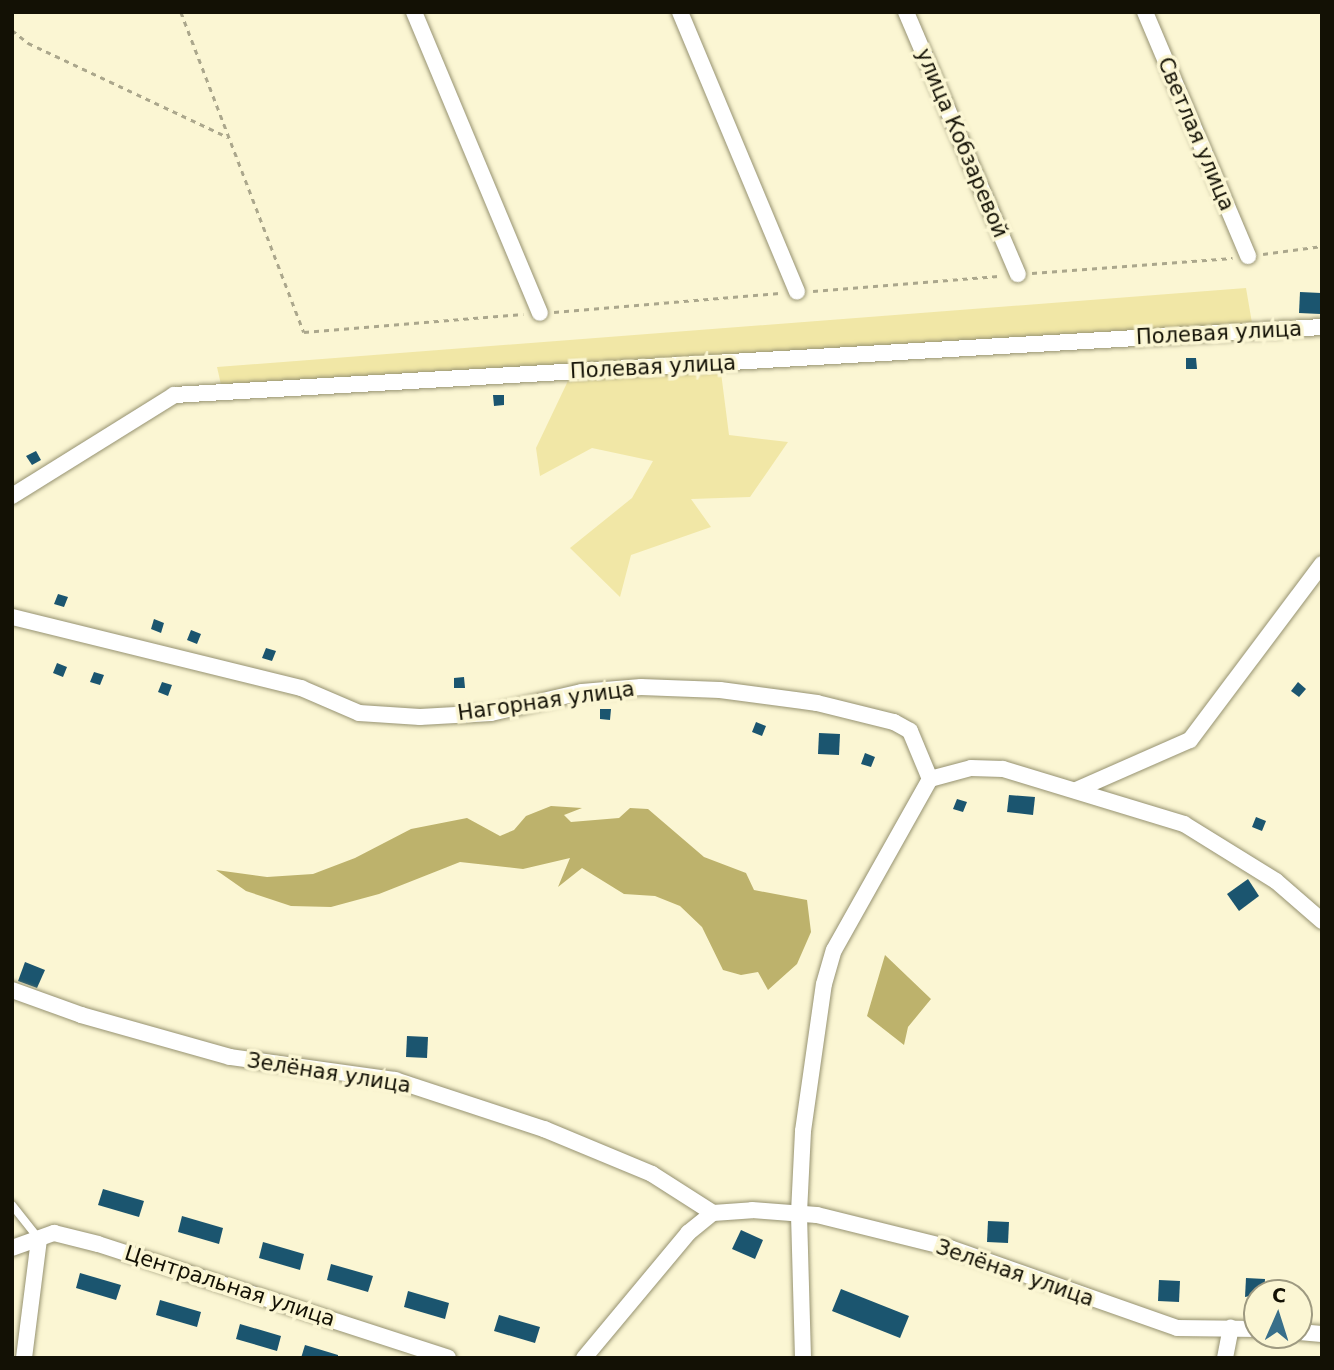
<!DOCTYPE html>
<html>
<head>
<meta charset="utf-8">
<style>
	body { margin:0 }
	#map { position:relative; width:1334px; height:1370px; overflow:hidden; background:#fbf6d3; font-family:"DejaVu Sans",sans-serif }
	div>[style] { position:absolute }
	[style*='--x'] { left:calc(var(--x)*1px); top:calc(var(--y)*1px); width:calc(var(--w)*1px); rotate:calc(var(--a)*1deg) }
	.green>* { inset:0; background:#f1e7a6 }
	.water>* { inset:0; background:#bdb26c }
	.building>* { inset:0; background:#1b556f }
	.path>* { height:2.5px; margin-top:-1.25px; transform-origin:0; background:repeating-linear-gradient(90deg,#aba78c 0 5px,transparent 0 10px) }
	.roads { filter:drop-shadow(0 0 2px #969271) drop-shadow(0 0 2px #969271) }
	.service>* { height:8px; margin:-4px; padding:0 4px; transform-origin:4px; border-radius:4px; background:#fff }
	.minor>* { height:16px; margin:-8px; padding:0 8px; transform-origin:8px; border-radius:8px; background:#fff }
	span { translate:-50% -50%; white-space:nowrap; text-align:center; line-height:1.15; -webkit-text-stroke:7px #fbf6d3; paint-order:stroke }
	.street-label { font-size:21px; color:#131105 }
	.frame { position:absolute; inset:0; border:14px solid #131105; pointer-events:none }
	.north { position:absolute; left:1243px; top:1279px; width:70px; height:70px; box-sizing:border-box; background:#fbf6d3; border:2px solid #9e9a81; border-radius:50%; rotate:3deg; font-size:19px; font-weight:700; line-height:28px; text-align:center; color:#131105 }
	.north::after { content:''; display:block; margin:auto; width:24px; height:32px; background:#386f8a; clip-path:polygon(50% 0,100% 100%,50% 72%,0 100%) }
</style>
</head>
<body>
<div id="map">
	<div class="green">
		<div style="clip-path:polygon(1246px 288px,1252px 323px,719px 357px,729px 435px,788px 442px,750px 497px,691px 499px,711px 527px,631px 555px,620px 597px,570px 548px,632px 498px,653px 461px,592px 448px,540px 476px,536px 448px,576px 364px,222px 389px,217px 367px)"></div>
	</div>
	<div class="water">
		<div style="clip-path:polygon(551px 806px,582px 808px,564px 815px,571px 822px,619px 818px,630px 808px,648px 809px,704px 857px,746px 873px,754px 890px,807px 900px,811px 932px,797px 964px,768px 990px,758px 972px,741px 975px,723px 970px,702px 927px,680px 906px,655px 896px,624px 894px,582px 868px,558px 887px,570px 858px,523px 869px,460px 862px,379px 894px,331px 907px,291px 906px,246px 891px,216px 870px,267px 877px,313px 874px,355px 858px,411px 829px,467px 818px,500px 836px,514px 830px,526px 816px)"></div>
		<div style="clip-path:polygon(885px 955px,931px 999px,908px 1027px,904px 1045px,867px 1016px)"></div>
	</div>
	<div class="building">
		<div style="clip-path:polygon(1300px 292px,1321px 293px,1320px 314px,1299px 313px)"></div>
		<div style="clip-path:polygon(1186px 358px,1196px 358px,1197px 369px,1186px 369px)"></div>
		<div style="clip-path:polygon(493px 395px,504px 395px,504px 405px,494px 406px)"></div>
		<div style="clip-path:polygon(36px 451px,41px 460px,32px 465px,26px 456px)"></div>
		<div style="clip-path:polygon(58px 594px,68px 597px,64px 607px,54px 604px)"></div>
		<div style="clip-path:polygon(154px 619px,164px 623px,161px 633px,151px 629px)"></div>
		<div style="clip-path:polygon(191px 630px,201px 634px,197px 644px,187px 640px)"></div>
		<div style="clip-path:polygon(266px 648px,276px 651px,272px 661px,262px 658px)"></div>
		<div style="clip-path:polygon(57px 663px,67px 667px,63px 677px,53px 673px)"></div>
		<div style="clip-path:polygon(94px 672px,104px 675px,100px 685px,90px 682px)"></div>
		<div style="clip-path:polygon(464px 677px,465px 688px,454px 688px,454px 678px)"></div>
		<div style="clip-path:polygon(162px 682px,172px 685px,168px 696px,158px 692px)"></div>
		<div style="clip-path:polygon(1298px 682px,1306px 689px,1299px 697px,1291px 691px)"></div>
		<div style="clip-path:polygon(600px 709px,611px 709px,610px 720px,600px 719px)"></div>
		<div style="clip-path:polygon(756px 722px,766px 726px,762px 736px,752px 732px)"></div>
		<div style="clip-path:polygon(819px 733px,840px 734px,839px 755px,818px 754px)"></div>
		<div style="clip-path:polygon(865px 753px,875px 757px,871px 767px,861px 764px)"></div>
		<div style="clip-path:polygon(1009px 795px,1035px 797px,1033px 815px,1007px 812px)"></div>
		<div style="clip-path:polygon(957px 799px,967px 802px,963px 812px,953px 809px)"></div>
		<div style="clip-path:polygon(1256px 817px,1266px 821px,1262px 831px,1252px 827px)"></div>
		<div style="clip-path:polygon(1248px 879px,1259px 896px,1239px 911px,1227px 894px)"></div>
		<div style="clip-path:polygon(25px 962px,45px 970px,37px 988px,18px 981px)"></div>
		<div style="clip-path:polygon(407px 1036px,428px 1037px,427px 1058px,406px 1057px)"></div>
		<div style="clip-path:polygon(103px 1189px,144px 1201px,139px 1217px,98px 1205px)"></div>
		<div style="clip-path:polygon(182px 1216px,223px 1228px,219px 1244px,178px 1232px)"></div>
		<div style="clip-path:polygon(988px 1221px,1009px 1222px,1008px 1243px,987px 1242px)"></div>
		<div style="clip-path:polygon(741px 1230px,763px 1240px,755px 1259px,732px 1249px)"></div>
		<div style="clip-path:polygon(263px 1242px,304px 1254px,300px 1270px,259px 1258px)"></div>
		<div style="clip-path:polygon(331px 1264px,373px 1276px,368px 1292px,327px 1280px)"></div>
		<div style="clip-path:polygon(80px 1273px,121px 1285px,116px 1300px,76px 1288px)"></div>
		<div style="clip-path:polygon(1246px 1278px,1265px 1279px,1264px 1293px,1245px 1297px)"></div>
		<div style="clip-path:polygon(1159px 1280px,1180px 1281px,1179px 1302px,1158px 1301px)"></div>
		<div style="clip-path:polygon(841px 1289px,909px 1316px,900px 1338px,832px 1311px)"></div>
		<div style="clip-path:polygon(408px 1291px,449px 1303px,445px 1319px,404px 1307px)"></div>
		<div style="clip-path:polygon(160px 1300px,201px 1312px,197px 1327px,156px 1315px)"></div>
		<div style="clip-path:polygon(499px 1315px,540px 1327px,535px 1343px,494px 1331px)"></div>
		<div style="clip-path:polygon(240px 1324px,281px 1336px,277px 1351px,236px 1339px)"></div>
		<div style="clip-path:polygon(305px 1345px,338px 1355px,338px 1358px,301px 1358px)"></div>
	</div>
	<div class="path">
		<div style="--x:181;--y:12;--w:343;--a:69"></div>
		<div style="--x:304;--y:332;--w:220;--a:-4.7"></div>
		<div style="--x:12;--y:30;--w:21;--a:39"></div>
		<div style="--x:28;--y:43;--w:221;--a:25.2"></div>
		<div style="--x:1263;--y:254;--w:60;--a:-7.7"></div>
		<div style="--x:1032;--y:273;--w:201;--a:-4.3"></div>
		<div style="--x:813;--y:291;--w:189;--a:-4.6"></div>
		<div style="--x:554;--y:312;--w:229;--a:-4.8"></div>
	</div>
	<div class="roads">
		<div class="service">
			<div style="--x:12;--y:1205;--w:43;--a:51.5"></div>
		</div>
		<div class="minor">
			<div style="--x:414;--y:12;--w:326;--a:67.3"></div>
			<div style="--x:680;--y:12;--w:303;--a:67.3"></div>
			<div style="--x:906;--y:12;--w:285;--a:66.9"></div>
			<div style="--x:1145;--y:12;--w:265;--a:67.1"></div>
			<div style="--x:12;--y:496;--w:191;--a:-31.9"></div>
			<div style="--x:174;--y:395;--w:1150;--a:-3.39"></div>
			<div style="--x:12;--y:617;--w:298;--a:13.8"></div>
			<div style="--x:301;--y:688;--w:63;--a:23.3"></div>
			<div style="--x:359;--y:713;--w:61;--a:3.8"></div>
			<div style="--x:420;--y:717;--w:71;--a:-3.2"></div>
			<div style="--x:491;--y:713;--w:93;--a:-13"></div>
			<div style="--x:582;--y:692;--w:59;--a:-4.8"></div>
			<div style="--x:641;--y:687;--w:79;--a:2.2"></div>
			<div style="--x:720;--y:690;--w:98;--a:7.6"></div>
			<div style="--x:817;--y:703;--w:79;--a:13.9"></div>
			<div style="--x:894;--y:722;--w:18;--a:29"></div>
			<div style="--x:910;--y:731;--w:52;--a:67.4"></div>
			<div style="--x:1076;--y:790;--w:124;--a:-23.7"></div>
			<div style="--x:1190;--y:740;--w:220;--a:-53.1"></div>
			<div style="--x:12;--y:990;--w:73;--a:19.9"></div>
			<div style="--x:81;--y:1015;--w:155;--a:15.7"></div>
			<div style="--x:230;--y:1057;--w:167;--a:7.9"></div>
			<div style="--x:395;--y:1080;--w:157;--a:18.2"></div>
			<div style="--x:544;--y:1129;--w:117;--a:22.6"></div>
			<div style="--x:652;--y:1174;--w:72;--a:32.6"></div>
			<div style="--x:12;--y:1248;--w:45;--a:-19.7"></div>
			<div style="--x:54;--y:1233;--w:45;--a:14"></div>
			<div style="--x:98;--y:1244;--w:368;--a:18"></div>
			<div style="--x:1299;--y:1332;--w:23;--a:5"></div>
			<div style="--x:24;--y:1358;--w:120;--a:-82.8"></div>
			<div style="--x:584;--y:1358;--w:163;--a:-50.2"></div>
			<div style="--x:688;--y:1233;--w:32;--a:-39"></div>
			<div style="--x:713;--y:1213;--w:39;--a:-4"></div>
			<div style="--x:752;--y:1210;--w:65;--a:4.4"></div>
			<div style="--x:817;--y:1215;--w:137;--a:13.9"></div>
			<div style="--x:950;--y:1248;--w:241;--a:19.4"></div>
			<div style="--x:1177;--y:1328;--w:80;--a:0.7"></div>
			<div style="--x:803;--y:1358;--w:145;--a:-91.6"></div>
			<div style="--x:799;--y:1213;--w:82;--a:-87.2"></div>
			<div style="--x:803;--y:1131;--w:148;--a:-81.9"></div>
			<div style="--x:824;--y:984;--w:35;--a:-74"></div>
			<div style="--x:834;--y:950;--w:196;--a:-60.7"></div>
			<div style="--x:930;--y:779;--w:42;--a:-15"></div>
			<div style="--x:971;--y:768;--w:32;--a:2"></div>
			<div style="--x:1003;--y:769;--w:189;--a:16.9"></div>
			<div style="--x:1184;--y:824;--w:108;--a:31.8"></div>
			<div style="--x:1276;--y:881;--w:61;--a:41"></div>
			<div style="--x:1225;--y:1358;--w:31;--a:-79"></div>
		</div>
	</div>
	<div class="street-label">
		<span style="left:1196px;top:134px;rotate:67deg">Светлая улица</span>
		<span style="left:962px;top:143px;rotate:67deg">улица Кобзаревой</span>
		<span style="left:1219px;top:333px;rotate:-3deg">Полевая улица</span>
		<span style="left:653px;top:367px;rotate:-3deg">Полевая улица</span>
		<span style="left:546px;top:701px;rotate:-8deg">Нагорная улица</span>
		<span style="left:329px;top:1073px;rotate:9deg">Зелёная улица</span>
		<span style="left:1015px;top:1273px;rotate:19deg">Зелёная улица</span>
		<span style="left:230px;top:1286px;rotate:18deg">Центральная улица</span>
	</div>
	<div class="frame"></div>
	<div class="north">С</div>
</div>
</body>
</html>
